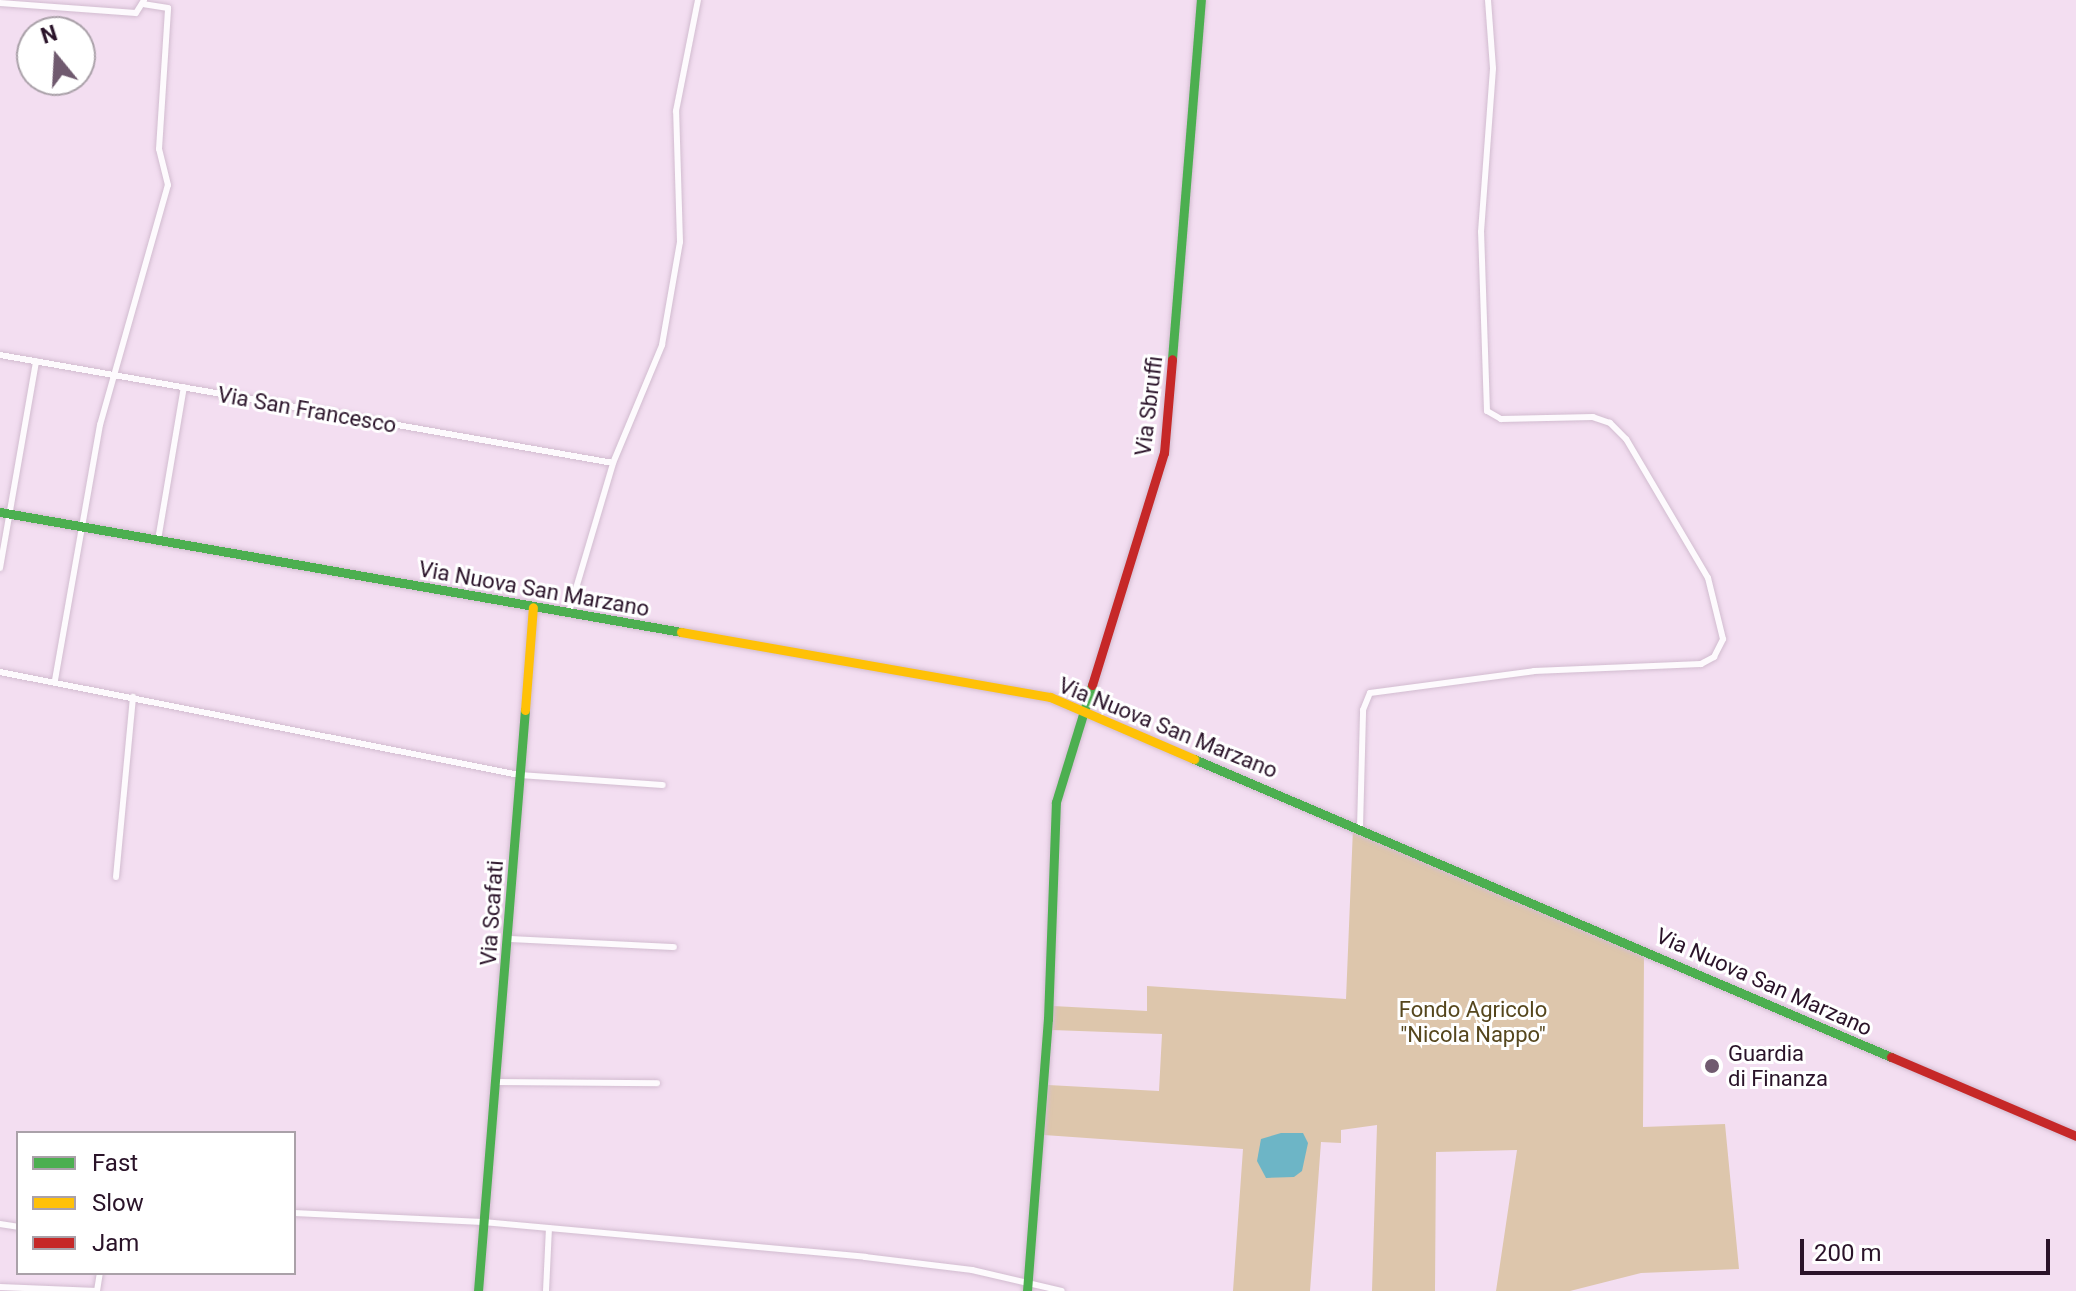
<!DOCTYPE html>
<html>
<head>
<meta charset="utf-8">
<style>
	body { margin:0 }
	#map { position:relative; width:2076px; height:1291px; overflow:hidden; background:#f3def1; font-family:Roboto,sans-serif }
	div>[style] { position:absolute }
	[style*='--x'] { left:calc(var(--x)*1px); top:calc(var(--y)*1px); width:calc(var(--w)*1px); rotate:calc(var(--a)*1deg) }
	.green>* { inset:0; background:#ddc6ac }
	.water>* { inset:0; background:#6db5c6 }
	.roads { filter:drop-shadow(0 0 2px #d2bcd0) drop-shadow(0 0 2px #d2bcd0) }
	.street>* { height:6px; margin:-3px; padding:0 3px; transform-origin:3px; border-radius:3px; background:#fdfafd }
	.fast>* { height:9px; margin:-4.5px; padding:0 4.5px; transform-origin:4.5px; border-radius:4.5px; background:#4caf50 }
	.slow>* { height:9px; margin:-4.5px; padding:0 4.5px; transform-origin:4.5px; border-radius:4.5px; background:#ffc107 }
	.jam>* { height:9px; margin:-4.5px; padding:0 4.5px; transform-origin:4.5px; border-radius:4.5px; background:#c62828 }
	.dots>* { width:22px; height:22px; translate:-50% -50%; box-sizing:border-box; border:4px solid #fff; border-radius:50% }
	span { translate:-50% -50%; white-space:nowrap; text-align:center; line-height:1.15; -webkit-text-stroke:6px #fff; paint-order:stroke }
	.street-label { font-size:22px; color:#2a1329 }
	.park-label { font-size:22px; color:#55461d }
	.poi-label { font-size:22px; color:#2a1329 }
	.left { translate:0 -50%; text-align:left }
	.legend { position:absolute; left:16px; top:1131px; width:280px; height:144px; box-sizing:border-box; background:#fff; border:2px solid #aaa1a9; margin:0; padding:10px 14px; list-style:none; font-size:24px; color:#2a1329 }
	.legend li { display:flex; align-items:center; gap:16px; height:40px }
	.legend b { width:40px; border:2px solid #aaa1a9 }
	.north { position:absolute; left:16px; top:16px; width:80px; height:80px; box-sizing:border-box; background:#fff; border:2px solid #aaa1a9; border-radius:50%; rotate:342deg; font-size:22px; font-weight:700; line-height:32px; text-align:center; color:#2a1329 }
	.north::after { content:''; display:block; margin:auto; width:28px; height:36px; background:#705a6f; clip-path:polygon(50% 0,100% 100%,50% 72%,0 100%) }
	.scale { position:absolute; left:1800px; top:1239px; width:250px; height:36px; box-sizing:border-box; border:4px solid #2a1329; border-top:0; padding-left:10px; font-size:24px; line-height:28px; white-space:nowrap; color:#2a1329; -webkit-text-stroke:6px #fff; paint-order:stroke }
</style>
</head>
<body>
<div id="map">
	<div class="green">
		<div style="clip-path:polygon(1353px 828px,1644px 956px,1643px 1127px,1725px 1124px,1739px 1269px,1641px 1273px,1570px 1291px,1496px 1291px,1517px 1150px,1436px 1152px,1435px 1291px,1372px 1291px,1377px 1125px,1341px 1130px,1341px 1143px,1321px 1142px,1310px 1291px,1233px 1291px,1243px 1149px,1044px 1135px,1048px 1085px,1159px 1091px,1162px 1034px,1052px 1030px,1053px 1006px,1147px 1011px,1147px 986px,1346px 999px)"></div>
	</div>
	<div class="water">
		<div style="clip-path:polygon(1281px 1133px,1303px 1133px,1308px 1143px,1302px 1171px,1294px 1177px,1266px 1178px,1257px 1161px,1261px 1139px)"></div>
	</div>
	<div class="roads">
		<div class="street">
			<div style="--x:0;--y:3;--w:136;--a:4.2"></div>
			<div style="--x:136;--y:13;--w:15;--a:-58"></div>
			<div style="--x:0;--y:355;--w:622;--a:9.99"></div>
			<div style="--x:158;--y:540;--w:155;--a:-80.4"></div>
			<div style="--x:0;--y:568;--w:210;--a:-80.1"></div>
			<div style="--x:569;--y:612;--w:155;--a:-73.5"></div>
			<div style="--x:613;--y:463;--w:128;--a:-67.4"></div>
			<div style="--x:662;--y:345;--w:105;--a:-80.1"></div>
			<div style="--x:680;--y:242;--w:131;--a:-91.7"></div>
			<div style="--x:676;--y:111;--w:113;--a:-78.8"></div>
			<div style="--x:0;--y:672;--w:529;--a:11.22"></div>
			<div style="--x:519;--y:775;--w:144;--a:4"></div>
			<div style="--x:55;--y:680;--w:259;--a:-80"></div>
			<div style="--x:100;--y:425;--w:249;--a:-74.2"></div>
			<div style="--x:168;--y:185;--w:37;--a:-104"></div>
			<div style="--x:159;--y:149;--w:141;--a:-86.3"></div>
			<div style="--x:168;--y:8;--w:24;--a:-171"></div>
			<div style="--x:1360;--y:828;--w:118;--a:-88.5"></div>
			<div style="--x:1363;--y:710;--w:18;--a:-68"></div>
			<div style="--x:1370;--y:693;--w:165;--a:-7.6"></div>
			<div style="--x:1534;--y:671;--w:167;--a:-2.4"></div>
			<div style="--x:1701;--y:664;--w:15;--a:-28"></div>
			<div style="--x:1714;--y:657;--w:20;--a:-63"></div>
			<div style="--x:1723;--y:639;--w:63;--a:-103.8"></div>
			<div style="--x:1708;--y:578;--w:161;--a:-120.5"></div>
			<div style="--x:1626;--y:439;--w:23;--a:-135"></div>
			<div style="--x:1610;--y:423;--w:18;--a:-161"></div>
			<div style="--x:1593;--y:417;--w:92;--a:178.8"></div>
			<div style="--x:1501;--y:419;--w:16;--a:-150"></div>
			<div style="--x:1487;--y:411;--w:179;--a:-91.9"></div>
			<div style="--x:1481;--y:232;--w:164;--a:-85.8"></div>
			<div style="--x:1493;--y:68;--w:68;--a:-94.2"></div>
			<div style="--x:116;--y:877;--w:181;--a:-84.6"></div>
			<div style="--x:508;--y:939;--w:166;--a:2.8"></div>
			<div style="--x:497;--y:1082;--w:160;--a:0.4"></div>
			<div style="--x:294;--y:1213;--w:189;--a:2.7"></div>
			<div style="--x:483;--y:1222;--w:384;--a:5.2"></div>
			<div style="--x:865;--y:1257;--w:108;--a:6.9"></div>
			<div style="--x:972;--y:1270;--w:92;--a:13.1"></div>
			<div style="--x:0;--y:1224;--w:18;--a:9"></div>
			<div style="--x:0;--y:1287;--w:97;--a:2.4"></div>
			<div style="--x:97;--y:1291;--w:18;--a:-81"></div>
			<div style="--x:546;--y:1291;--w:63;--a:-87.3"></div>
		</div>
		<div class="fast">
			<div style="--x:1172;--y:359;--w:360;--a:-85.4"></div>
			<div style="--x:0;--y:512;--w:691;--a:9.99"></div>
			<div style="--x:1194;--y:759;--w:758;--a:23.15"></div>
			<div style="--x:478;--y:1291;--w:583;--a:-85.38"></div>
			<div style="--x:1027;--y:1291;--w:273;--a:-85.6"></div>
			<div style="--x:1048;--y:1019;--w:217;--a:-87.9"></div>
			<div style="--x:1056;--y:802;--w:122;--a:-72.9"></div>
		</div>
		<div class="slow">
			<div style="--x:681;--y:632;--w:375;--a:10"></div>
			<div style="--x:1050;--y:697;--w:157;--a:23.3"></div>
			<div style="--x:525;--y:710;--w:103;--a:-85.6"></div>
		</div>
		<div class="jam">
			<div style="--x:1092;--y:685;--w:243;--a:-72.8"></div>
			<div style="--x:1164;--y:453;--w:94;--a:-85.1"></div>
			<div style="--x:1891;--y:1057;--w:201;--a:23.1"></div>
		</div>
	</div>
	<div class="dots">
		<div style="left:1712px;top:1066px;background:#705a6f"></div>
	</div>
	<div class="street-label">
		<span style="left:1149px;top:406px;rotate:-83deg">Via Sbruffi</span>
		<span style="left:307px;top:410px;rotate:10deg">Via San Francesco</span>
		<span style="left:534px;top:589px;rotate:10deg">Via Nuova San Marzano</span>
		<span style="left:1168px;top:728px;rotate:22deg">Via Nuova San Marzano</span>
		<span style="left:492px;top:913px;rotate:-86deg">Via Scafati</span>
		<span style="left:1764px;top:982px;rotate:24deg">Via Nuova San Marzano</span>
	</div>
	<div class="park-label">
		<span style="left:1473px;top:1022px">Fondo Agricolo<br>"Nicola Nappo"</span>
	</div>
	<div class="poi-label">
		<span class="left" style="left:1728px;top:1066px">Guardia<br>di Finanza</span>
	</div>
	<ul class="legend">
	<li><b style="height:10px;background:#4caf50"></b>Fast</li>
	<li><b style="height:10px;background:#ffc107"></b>Slow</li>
	<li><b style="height:10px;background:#c62828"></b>Jam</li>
	</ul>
	<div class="north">N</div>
	<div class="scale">200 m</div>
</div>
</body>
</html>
